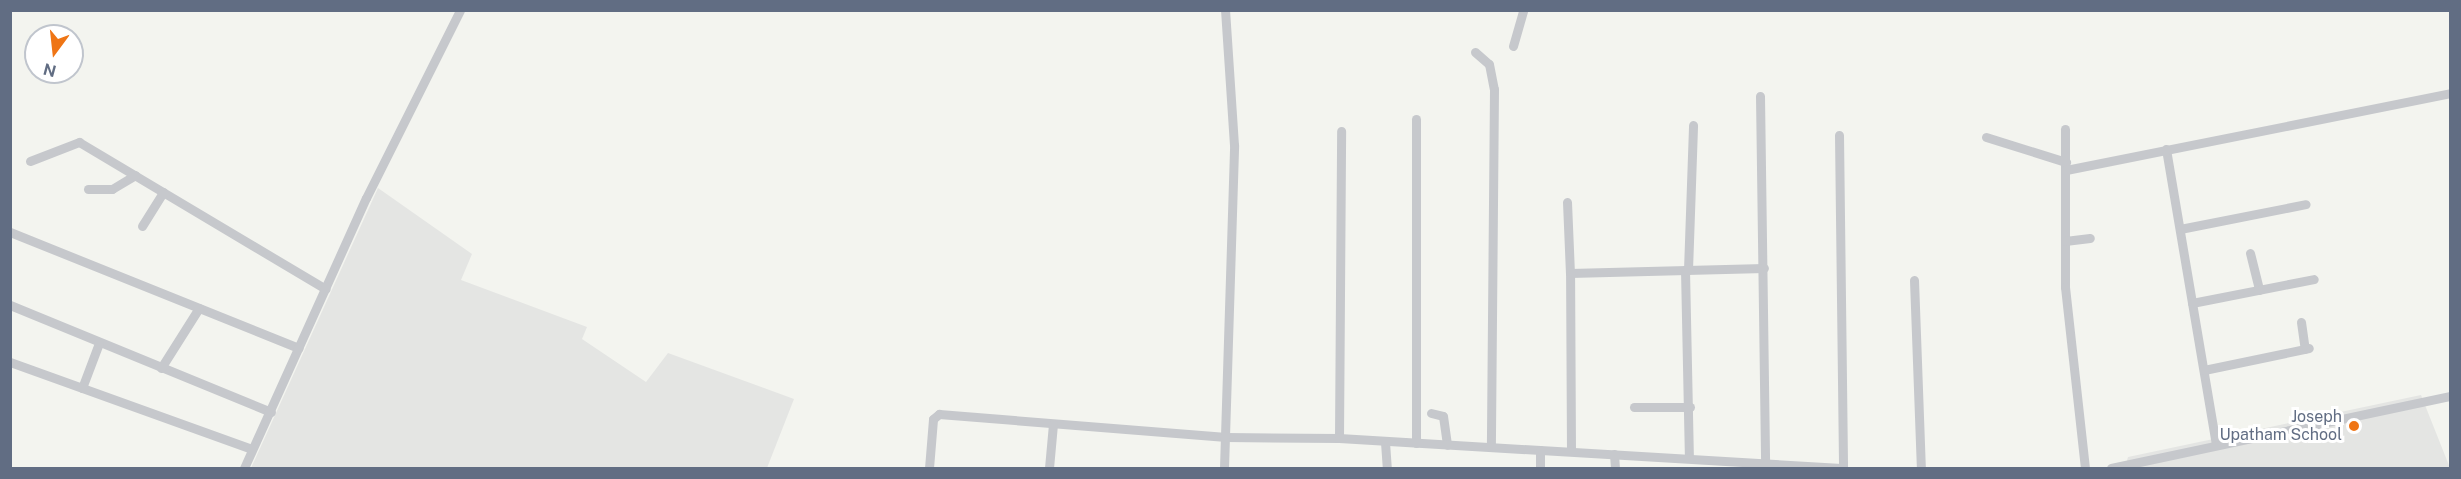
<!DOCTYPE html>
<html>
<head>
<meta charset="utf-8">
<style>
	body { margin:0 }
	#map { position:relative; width:2461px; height:479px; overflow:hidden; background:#f3f4ef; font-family:"Public Sans",sans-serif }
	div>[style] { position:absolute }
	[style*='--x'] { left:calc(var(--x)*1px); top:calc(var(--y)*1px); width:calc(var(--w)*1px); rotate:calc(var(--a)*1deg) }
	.built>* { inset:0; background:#e4e5e3 }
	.street>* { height:9px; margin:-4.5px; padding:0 4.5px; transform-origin:4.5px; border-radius:4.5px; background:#c6c8cc }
	.dots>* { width:16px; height:16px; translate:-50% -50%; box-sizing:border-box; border:3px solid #fff; border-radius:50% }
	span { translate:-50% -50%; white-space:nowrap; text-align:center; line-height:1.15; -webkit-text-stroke:6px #fff; paint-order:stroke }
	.poi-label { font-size:16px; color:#616d83 }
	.right { translate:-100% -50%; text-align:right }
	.frame { position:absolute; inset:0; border:12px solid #616d83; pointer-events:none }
	.north { position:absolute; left:24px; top:24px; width:60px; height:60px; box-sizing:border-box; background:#fff; border:2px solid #c0c5cd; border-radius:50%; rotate:195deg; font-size:16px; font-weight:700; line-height:24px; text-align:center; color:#616d83 }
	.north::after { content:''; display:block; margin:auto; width:21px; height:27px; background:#ef7515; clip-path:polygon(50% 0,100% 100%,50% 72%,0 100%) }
</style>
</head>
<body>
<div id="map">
	<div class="built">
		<div style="clip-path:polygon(378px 188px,472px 254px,461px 280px,587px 327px,582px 339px,646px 382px,668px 353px,794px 399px,767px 468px,251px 468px)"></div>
		<div style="clip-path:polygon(2421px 395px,2450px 468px,2125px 468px,2128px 457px)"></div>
	</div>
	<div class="street">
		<div style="--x:1513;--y:46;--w:37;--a:-74"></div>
		<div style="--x:1475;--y:52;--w:18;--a:41"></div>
		<div style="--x:1489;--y:64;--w:25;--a:79"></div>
		<div style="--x:1494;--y:89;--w:358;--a:90.5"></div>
		<div style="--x:1760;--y:96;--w:372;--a:89.2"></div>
		<div style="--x:2065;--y:129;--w:158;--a:90"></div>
		<div style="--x:2065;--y:287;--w:182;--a:83.7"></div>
		<div style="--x:1839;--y:135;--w:333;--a:89.3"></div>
		<div style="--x:1986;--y:137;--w:84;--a:17.4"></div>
		<div style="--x:2166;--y:149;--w:300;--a:80.4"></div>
		<div style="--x:30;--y:161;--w:53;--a:-21.2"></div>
		<div style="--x:79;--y:142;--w:287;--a:30.8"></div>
		<div style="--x:2066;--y:170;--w:392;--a:-11.3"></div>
		<div style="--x:88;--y:189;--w:24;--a:0"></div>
		<div style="--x:112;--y:189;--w:27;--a:-31"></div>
		<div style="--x:1567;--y:202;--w:71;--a:87.6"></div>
		<div style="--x:142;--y:226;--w:40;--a:-58"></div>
		<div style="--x:2180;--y:229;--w:128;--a:-11.2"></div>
		<div style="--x:10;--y:232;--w:311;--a:21.9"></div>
		<div style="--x:2065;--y:241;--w:25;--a:-7"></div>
		<div style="--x:2250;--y:253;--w:38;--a:76"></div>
		<div style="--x:1685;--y:270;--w:187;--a:88.8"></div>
		<div style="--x:1688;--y:270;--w:145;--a:-88"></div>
		<div style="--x:1914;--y:280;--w:188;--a:87.9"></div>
		<div style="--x:2192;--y:303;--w:124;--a:-11.1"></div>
		<div style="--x:10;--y:305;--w:282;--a:22.3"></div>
		<div style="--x:2301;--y:322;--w:27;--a:82"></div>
		<div style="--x:10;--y:362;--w:257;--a:19.8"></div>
		<div style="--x:161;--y:368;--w:71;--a:-57.7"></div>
		<div style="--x:2204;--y:370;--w:107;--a:-11.8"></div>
		<div style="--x:82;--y:388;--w:48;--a:-69.3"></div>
		<div style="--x:1634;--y:407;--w:56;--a:0"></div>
		<div style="--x:1431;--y:413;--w:12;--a:14"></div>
		<div style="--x:1443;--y:416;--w:29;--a:82"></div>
		<div style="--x:1339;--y:438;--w:307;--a:-89.6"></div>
		<div style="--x:1385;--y:442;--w:26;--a:86"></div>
		<div style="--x:1416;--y:443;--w:324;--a:-90"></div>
		<div style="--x:1571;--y:451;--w:178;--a:-90.3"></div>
		<div style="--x:1570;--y:273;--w:194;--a:-1.5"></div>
		<div style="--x:1614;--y:454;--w:14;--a:86"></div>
		<div style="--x:244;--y:468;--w:296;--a:-65.7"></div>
		<div style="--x:366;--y:198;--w:210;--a:-63.4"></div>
		<div style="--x:929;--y:468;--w:49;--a:-85.3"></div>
		<div style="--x:933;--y:419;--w:8;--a:-40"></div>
		<div style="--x:939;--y:414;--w:288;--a:4.6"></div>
		<div style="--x:1226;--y:437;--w:113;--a:0.5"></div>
		<div style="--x:1339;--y:438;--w:503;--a:3.42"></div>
		<div style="--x:1049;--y:468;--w:44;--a:-84.8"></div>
		<div style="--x:1224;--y:468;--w:323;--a:-88.2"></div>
		<div style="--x:1234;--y:145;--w:135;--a:-93.8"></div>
		<div style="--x:1540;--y:468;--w:18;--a:-90"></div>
		<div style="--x:2111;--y:468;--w:347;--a:-12"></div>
	</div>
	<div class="dots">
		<div style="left:2354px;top:426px;background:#ef7515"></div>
	</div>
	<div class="poi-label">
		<span class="right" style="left:2342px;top:426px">Joseph<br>Upatham School</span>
	</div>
	<div class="frame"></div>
	<div class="north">N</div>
</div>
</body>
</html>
